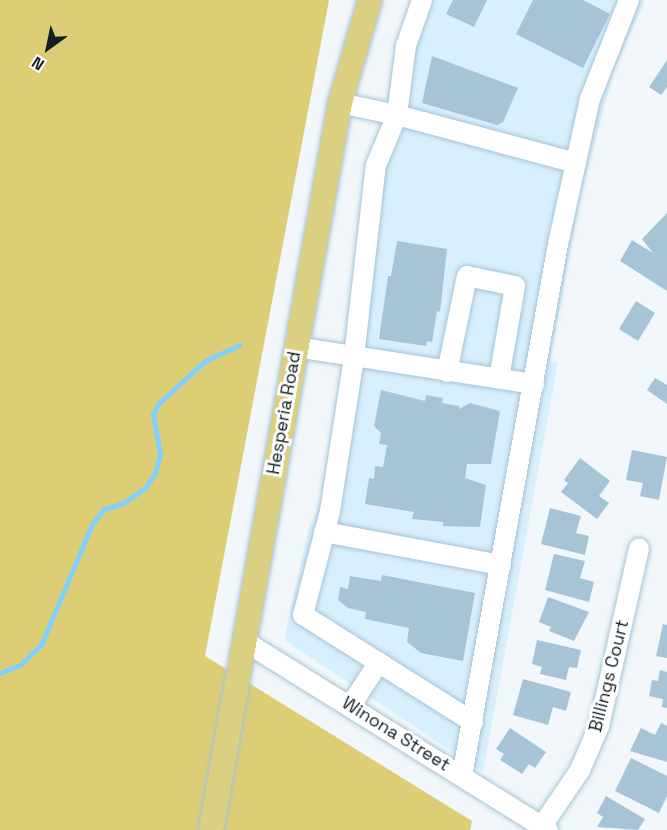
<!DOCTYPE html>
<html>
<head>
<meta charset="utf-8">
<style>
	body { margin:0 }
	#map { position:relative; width:667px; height:830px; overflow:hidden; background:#f1f7fa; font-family:"Space Grotesk",sans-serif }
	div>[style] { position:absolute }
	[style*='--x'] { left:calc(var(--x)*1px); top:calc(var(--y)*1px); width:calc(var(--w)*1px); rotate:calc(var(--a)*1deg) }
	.built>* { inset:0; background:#d8effd }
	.green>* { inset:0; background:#ddce75 }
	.stream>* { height:5px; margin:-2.5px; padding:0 2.5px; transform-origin:2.5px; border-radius:2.5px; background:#82cffb }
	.building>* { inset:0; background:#a6c4d6 }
	.roads { filter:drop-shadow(0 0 2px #a6c3d5) drop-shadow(0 0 2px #a6c3d5) }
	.minor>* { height:20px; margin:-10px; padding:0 10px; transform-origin:10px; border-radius:10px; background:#fff }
	.major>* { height:24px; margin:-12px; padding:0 12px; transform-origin:12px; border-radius:12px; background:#dbcf82 }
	span { translate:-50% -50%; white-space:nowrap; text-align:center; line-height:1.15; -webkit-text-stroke:6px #fff; paint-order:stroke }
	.street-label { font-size:18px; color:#121e24 }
	.north { position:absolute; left:18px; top:18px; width:60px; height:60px; -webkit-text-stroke:4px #fff; paint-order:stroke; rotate:213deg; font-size:16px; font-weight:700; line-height:24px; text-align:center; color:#121e24 }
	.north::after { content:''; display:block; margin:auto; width:21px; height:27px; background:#121e24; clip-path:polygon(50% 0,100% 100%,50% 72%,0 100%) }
</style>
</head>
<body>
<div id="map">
	<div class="built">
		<div style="clip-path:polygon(413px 0,645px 0,614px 70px,581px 194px,550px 362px,558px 362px,483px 772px,287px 642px,285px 636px,308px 530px,320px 504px,397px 42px)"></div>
	</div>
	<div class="green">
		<div style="clip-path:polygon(0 0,329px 0,205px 656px,472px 821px,470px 830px,0 830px)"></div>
	</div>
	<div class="stream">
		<div style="--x:0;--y:673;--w:22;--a:-22"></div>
		<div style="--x:20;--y:665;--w:29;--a:-44"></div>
		<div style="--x:41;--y:645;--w:131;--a:-67.1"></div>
		<div style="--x:92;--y:524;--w:19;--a:-51"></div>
		<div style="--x:104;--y:509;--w:21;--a:-17"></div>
		<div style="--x:124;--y:503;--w:26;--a:-36"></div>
		<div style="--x:145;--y:488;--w:18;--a:-56"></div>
		<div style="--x:155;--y:473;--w:20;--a:-75"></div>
		<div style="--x:160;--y:454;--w:41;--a:-99.9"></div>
		<div style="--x:153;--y:414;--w:13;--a:-61"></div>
		<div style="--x:159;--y:403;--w:62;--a:-42.4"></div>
		<div style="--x:205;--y:361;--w:38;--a:-25"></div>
	</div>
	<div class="building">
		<div style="clip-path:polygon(453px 0,487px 0,474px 27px,446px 14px)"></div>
		<div style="clip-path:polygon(533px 0,583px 0,610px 14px,583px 68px,516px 34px)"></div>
		<div style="clip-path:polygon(432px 56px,518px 88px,503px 122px,497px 125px,422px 103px)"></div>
		<div style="clip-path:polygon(667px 60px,667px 87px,661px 95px,649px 87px)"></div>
		<div style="clip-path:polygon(667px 213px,667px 291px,620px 261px,632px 240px,653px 253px,642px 239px)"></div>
		<div style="clip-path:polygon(397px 241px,447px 249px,440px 312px,437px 311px,432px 342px,427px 341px,426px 346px,379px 339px,388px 276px,391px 276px)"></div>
		<div style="clip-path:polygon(636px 301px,655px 313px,638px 341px,619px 329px)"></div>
		<div style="clip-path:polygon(655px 378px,667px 385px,667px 404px,647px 390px)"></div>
		<div style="clip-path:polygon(381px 390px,425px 401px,426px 395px,443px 398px,442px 403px,459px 406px,459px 409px,470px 403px,500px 411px,491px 464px,467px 464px,465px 478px,486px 485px,480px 527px,443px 526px,443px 522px,412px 519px,414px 512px,365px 504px,369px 478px,374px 479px,375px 466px,383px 467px,387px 445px,379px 444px,381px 433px,374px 426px)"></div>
		<div style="clip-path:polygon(632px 450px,667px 457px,659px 500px,640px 496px,643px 483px,626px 480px)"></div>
		<div style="clip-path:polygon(580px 458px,610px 481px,599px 496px,609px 503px,597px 519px,561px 492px,568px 483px,564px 480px)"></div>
		<div style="clip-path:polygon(550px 508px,581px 516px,576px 533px,589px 536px,585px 555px,541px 544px)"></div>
		<div style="clip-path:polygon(554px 554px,585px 561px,580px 578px,594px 582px,589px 602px,545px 590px)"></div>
		<div style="clip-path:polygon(382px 575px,475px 593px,463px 661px,421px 653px,407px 642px,409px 628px,365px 619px,366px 612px,348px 608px,338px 600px,340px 587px,348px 589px,350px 576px,381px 581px)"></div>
		<div style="clip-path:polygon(548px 597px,589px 612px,574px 641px,549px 631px,551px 627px,539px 622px)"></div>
		<div style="clip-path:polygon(663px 624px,667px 625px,667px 658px,656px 656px)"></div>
		<div style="clip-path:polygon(537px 640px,581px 650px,577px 668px,569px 667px,566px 680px,540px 674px,542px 667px,532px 664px)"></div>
		<div style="clip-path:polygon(660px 670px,667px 672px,667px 708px,662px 707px,663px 699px,649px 696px,652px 680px,658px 681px)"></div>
		<div style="clip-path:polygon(523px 679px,571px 692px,566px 711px,553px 707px,548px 725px,513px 715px)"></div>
		<div style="clip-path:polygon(661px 723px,667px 726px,667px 762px,630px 751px,641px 728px,655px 735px)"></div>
		<div style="clip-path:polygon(510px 728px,546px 752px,535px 768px,529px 764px,522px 774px,500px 760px,504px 754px,496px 749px)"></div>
		<div style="clip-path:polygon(631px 758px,667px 776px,667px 796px,659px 813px,615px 791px)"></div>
		<div style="clip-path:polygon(606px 796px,645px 819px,638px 830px,597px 827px,603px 817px,597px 813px)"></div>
	</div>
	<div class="roads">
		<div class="minor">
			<div style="--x:340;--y:103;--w:58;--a:11.9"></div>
			<div style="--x:397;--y:115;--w:70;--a:-82.6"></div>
			<div style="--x:406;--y:46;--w:49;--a:-70.8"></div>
			<div style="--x:295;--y:347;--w:242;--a:8.8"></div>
			<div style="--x:447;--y:372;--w:98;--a:-78.2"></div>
			<div style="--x:467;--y:276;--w:49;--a:11.8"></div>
			<div style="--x:515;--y:286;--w:94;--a:99.8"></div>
			<div style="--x:324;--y:532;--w:180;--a:10.6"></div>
			<div style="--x:244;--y:641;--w:358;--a:31.9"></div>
			<div style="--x:351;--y:705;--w:51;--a:-56.9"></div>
			<div style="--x:473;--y:722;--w:201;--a:-147.8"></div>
			<div style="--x:303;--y:615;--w:107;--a:-75.4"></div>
			<div style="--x:330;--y:511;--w:156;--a:-81.1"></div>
			<div style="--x:354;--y:357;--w:193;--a:-83.5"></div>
			<div style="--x:376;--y:165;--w:54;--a:-67.2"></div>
			<div style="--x:397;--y:115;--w:185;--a:15"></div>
			<div style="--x:462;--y:776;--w:541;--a:-79.77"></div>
			<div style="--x:558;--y:244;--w:148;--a:-77.6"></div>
			<div style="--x:590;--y:99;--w:106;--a:-68.5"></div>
			<div style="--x:542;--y:826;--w:68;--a:-55.8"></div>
			<div style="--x:580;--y:770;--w:48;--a:-66.6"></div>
			<div style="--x:599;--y:726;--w:182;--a:-77.3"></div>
		</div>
		<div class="major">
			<div style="--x:211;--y:830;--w:738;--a:-79.94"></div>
			<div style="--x:340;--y:103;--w:107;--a:-73.8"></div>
		</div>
	</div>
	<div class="street-label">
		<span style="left:284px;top:413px;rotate:-80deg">Hesperia Road</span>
		<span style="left:609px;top:676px;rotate:-76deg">Billings Court</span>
		<span style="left:396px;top:734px;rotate:32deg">Winona Street</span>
	</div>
	<div class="north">N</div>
</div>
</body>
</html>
